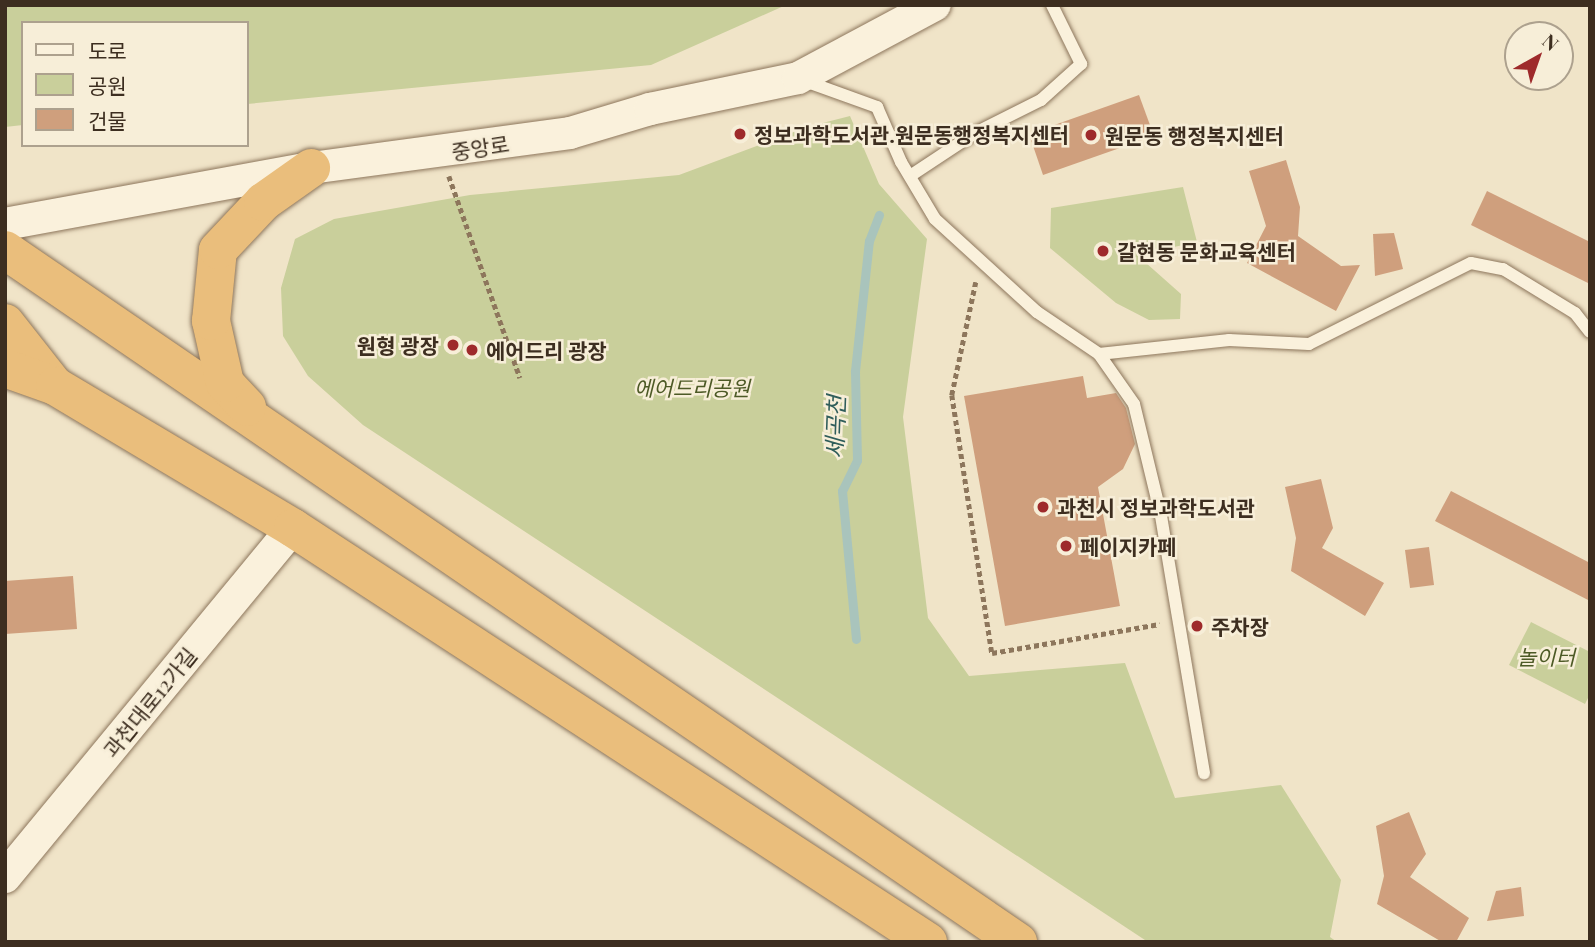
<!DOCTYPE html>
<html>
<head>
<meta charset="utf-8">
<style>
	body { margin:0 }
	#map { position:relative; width:1595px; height:947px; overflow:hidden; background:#f0e4c8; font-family:"Playfair Display","Noto Sans KR",serif }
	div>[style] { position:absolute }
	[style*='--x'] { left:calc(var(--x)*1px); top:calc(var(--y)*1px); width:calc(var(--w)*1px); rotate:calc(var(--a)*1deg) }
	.green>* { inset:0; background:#c9cf9b }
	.stream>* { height:9px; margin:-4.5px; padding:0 4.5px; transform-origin:4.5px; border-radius:4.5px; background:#a9c4bc }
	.building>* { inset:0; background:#cf9f7d }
	.path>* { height:4.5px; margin-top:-2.25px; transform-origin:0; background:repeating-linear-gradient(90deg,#8d765c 0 5px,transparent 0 8.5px) }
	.roads { filter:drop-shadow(0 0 2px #8d765c) drop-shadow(0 0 2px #8d765c) }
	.service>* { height:12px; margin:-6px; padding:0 6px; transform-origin:6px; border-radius:6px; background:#faf1dc }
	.tertiary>* { height:32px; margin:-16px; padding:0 16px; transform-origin:16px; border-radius:16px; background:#faf1dc }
	.trunk>* { height:38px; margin:-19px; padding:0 19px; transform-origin:19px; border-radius:19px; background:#eabe7c }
	.dots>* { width:19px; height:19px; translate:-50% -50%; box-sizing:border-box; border:4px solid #f7eed8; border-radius:50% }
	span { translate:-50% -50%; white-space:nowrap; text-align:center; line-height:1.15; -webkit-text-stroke:5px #f7eed8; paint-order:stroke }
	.poi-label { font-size:21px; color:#3d2e20; font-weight:700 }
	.left { translate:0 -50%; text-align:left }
	.right { translate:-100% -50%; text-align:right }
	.street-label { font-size:21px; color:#3d2e20 }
	.park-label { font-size:21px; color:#4d5a26; font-style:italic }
	.water-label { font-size:23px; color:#2f5d5a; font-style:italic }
	.frame { position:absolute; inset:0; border:7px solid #3d2e20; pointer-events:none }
	.legend { position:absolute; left:21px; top:21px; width:228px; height:126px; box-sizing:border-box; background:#f7eed8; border:2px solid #ada18e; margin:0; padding:9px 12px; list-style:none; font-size:21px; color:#3d2e20 }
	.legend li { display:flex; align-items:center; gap:14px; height:35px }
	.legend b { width:35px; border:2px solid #ada18e }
	.north { position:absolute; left:1504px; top:21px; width:70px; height:70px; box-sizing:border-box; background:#f7eed8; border:2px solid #ada18e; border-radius:50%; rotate:40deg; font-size:19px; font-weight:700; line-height:28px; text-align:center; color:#3d2e20 }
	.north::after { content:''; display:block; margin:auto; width:24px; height:32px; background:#9e2a2b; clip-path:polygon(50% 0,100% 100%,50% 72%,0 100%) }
</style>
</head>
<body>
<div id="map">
	<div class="green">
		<div style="clip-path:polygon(5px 5px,786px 5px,651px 65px,247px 104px,247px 23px,23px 23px,23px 125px,5px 127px)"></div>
		<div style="clip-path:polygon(850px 116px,879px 184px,927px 239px,903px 417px,928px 618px,969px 676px,1125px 663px,1175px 798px,1281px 785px,1341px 880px,1330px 937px,1337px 942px,1148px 942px,363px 425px,308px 376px,283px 336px,281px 288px,295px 239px,334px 219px,470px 195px,679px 175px,807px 127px)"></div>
		<div style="clip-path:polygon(1183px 187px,1197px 242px,1137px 255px,1181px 294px,1180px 319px,1149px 320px,1116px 303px,1050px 248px,1051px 208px)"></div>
		<div style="clip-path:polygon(1531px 622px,1590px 652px,1590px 694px,1585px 704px,1509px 665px)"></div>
	</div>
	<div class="stream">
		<div style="--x:856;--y:639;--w:149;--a:-95.4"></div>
		<div style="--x:842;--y:491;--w:34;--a:-64"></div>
		<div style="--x:857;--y:460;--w:89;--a:-91.3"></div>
		<div style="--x:855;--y:371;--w:131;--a:-83.9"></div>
		<div style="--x:869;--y:241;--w:28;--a:-69"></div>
	</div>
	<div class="building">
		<div style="clip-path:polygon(1139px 95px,1154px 136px,1043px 175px,1029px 134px)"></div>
		<div style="clip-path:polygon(1286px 160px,1300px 207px,1298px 236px,1341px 266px,1360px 265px,1336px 311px,1247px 263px,1266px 226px,1249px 171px)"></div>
		<div style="clip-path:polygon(1487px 191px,1590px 242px,1590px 284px,1471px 225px)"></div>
		<div style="clip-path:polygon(1394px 233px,1403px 269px,1375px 276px,1373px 234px)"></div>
		<div style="clip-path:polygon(1083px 376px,1087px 398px,1116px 393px,1126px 408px,1135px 444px,1123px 469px,1098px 487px,1120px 606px,1005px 626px,964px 396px)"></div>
		<div style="clip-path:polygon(1321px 479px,1333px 528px,1322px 548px,1384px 583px,1365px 616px,1291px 571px,1296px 538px,1285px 487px)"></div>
		<div style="clip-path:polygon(1451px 491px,1590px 563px,1590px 601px,1435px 521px)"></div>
		<div style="clip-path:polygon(1429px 547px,1434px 585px,1410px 588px,1405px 550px)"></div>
		<div style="clip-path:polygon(73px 576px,77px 629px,5px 634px,5px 581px)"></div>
		<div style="clip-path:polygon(1409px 812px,1426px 854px,1410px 877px,1469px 918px,1456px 942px,1442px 942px,1377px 904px,1384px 876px,1376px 826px)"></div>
		<div style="clip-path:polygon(1521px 887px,1524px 916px,1487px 921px,1496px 891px)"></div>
	</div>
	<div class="path">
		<div style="--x:449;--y:176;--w:214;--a:70.6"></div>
		<div style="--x:976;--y:282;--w:116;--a:102"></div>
		<div style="--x:952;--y:395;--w:261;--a:81.2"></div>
		<div style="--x:992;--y:653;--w:170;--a:-9.8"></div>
	</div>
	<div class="roads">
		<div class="service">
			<div style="--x:805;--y:81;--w:77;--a:19.9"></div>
			<div style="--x:877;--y:107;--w:60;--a:66.4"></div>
			<div style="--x:901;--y:162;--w:66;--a:59.2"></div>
			<div style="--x:935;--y:219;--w:138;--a:42.4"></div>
			<div style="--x:1037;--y:312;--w:75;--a:34.1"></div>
			<div style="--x:1099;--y:354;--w:61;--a:55"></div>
			<div style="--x:1134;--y:404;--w:115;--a:76.4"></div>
			<div style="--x:1161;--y:516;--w:261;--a:80.5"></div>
			<div style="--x:910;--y:176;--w:78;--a:-33.5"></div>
			<div style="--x:975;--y:133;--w:74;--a:-26.6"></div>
			<div style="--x:1041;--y:100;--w:54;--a:-42"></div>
			<div style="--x:1081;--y:64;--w:66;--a:-116.2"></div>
			<div style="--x:1099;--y:354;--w:131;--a:-6.1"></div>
			<div style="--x:1229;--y:340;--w:80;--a:2.9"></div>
			<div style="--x:1309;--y:344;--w:181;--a:-26.6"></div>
			<div style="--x:1471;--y:263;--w:33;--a:11"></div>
			<div style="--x:1503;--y:269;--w:84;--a:31.4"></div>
			<div style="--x:1575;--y:313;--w:24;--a:52"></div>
		</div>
		<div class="tertiary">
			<div style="--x:5;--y:224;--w:311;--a:-10.4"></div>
			<div style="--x:311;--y:168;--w:261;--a:-7.7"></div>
			<div style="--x:570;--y:133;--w:84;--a:-16.7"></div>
			<div style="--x:650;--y:109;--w:151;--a:-11.8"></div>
			<div style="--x:798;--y:78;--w:155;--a:-28.1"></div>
			<div style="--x:5;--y:877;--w:452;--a:-50.5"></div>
		</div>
		<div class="trunk">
			<div style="--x:5;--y:250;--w:1227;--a:34.34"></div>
			<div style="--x:5;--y:323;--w:78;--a:51.8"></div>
			<div style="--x:5;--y:368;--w:53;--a:19.8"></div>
			<div style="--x:55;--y:386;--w:277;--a:30.8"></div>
			<div style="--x:293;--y:528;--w:758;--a:33.1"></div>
			<div style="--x:247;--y:407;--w:33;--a:-133"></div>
			<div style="--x:225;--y:383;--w:64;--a:-102.7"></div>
			<div style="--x:211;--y:321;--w:71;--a:-84.4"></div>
			<div style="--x:218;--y:250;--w:66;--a:-46.8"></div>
			<div style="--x:263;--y:202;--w:59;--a:-35.3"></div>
		</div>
	</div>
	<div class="dots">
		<div style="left:740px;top:134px;background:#9e2a2b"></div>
		<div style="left:1091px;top:135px;background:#9e2a2b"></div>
		<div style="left:1103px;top:251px;background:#9e2a2b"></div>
		<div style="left:453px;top:345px;background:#9e2a2b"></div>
		<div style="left:472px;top:350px;background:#9e2a2b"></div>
		<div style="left:1043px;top:507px;background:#9e2a2b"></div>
		<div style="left:1066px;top:546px;background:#9e2a2b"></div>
		<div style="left:1197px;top:626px;background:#9e2a2b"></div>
	</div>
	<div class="poi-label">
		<span class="left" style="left:754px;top:134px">정보과학도서관.원문동행정복지센터</span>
		<span class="left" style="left:1105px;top:135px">원문동 행정복지센터</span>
		<span class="left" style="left:1117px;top:251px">갈현동 문화교육센터</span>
		<span class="right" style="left:439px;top:345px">원형 광장</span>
		<span class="left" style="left:486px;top:350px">에어드리 광장</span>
		<span class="left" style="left:1057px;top:507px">과천시 정보과학도서관</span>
		<span class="left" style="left:1080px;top:546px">페이지카페</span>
		<span class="left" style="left:1211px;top:626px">주차장</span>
	</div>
	<div class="street-label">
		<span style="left:480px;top:147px;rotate:-9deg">중앙로</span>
		<span style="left:149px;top:702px;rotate:-51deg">과천대로12가길</span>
	</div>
	<div class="park-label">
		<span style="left:692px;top:387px">에어드리공원</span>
		<span style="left:1546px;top:656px">놀이터</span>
	</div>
	<div class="water-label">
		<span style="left:835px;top:427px;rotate:-88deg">세곡천</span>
	</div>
	<div class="frame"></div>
	<ul class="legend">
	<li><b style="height:9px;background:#faf1dc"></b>도로</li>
	<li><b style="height:19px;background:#c9cf9b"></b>공원</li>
	<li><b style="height:19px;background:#cf9f7d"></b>건물</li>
	</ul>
	<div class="north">N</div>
</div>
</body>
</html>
